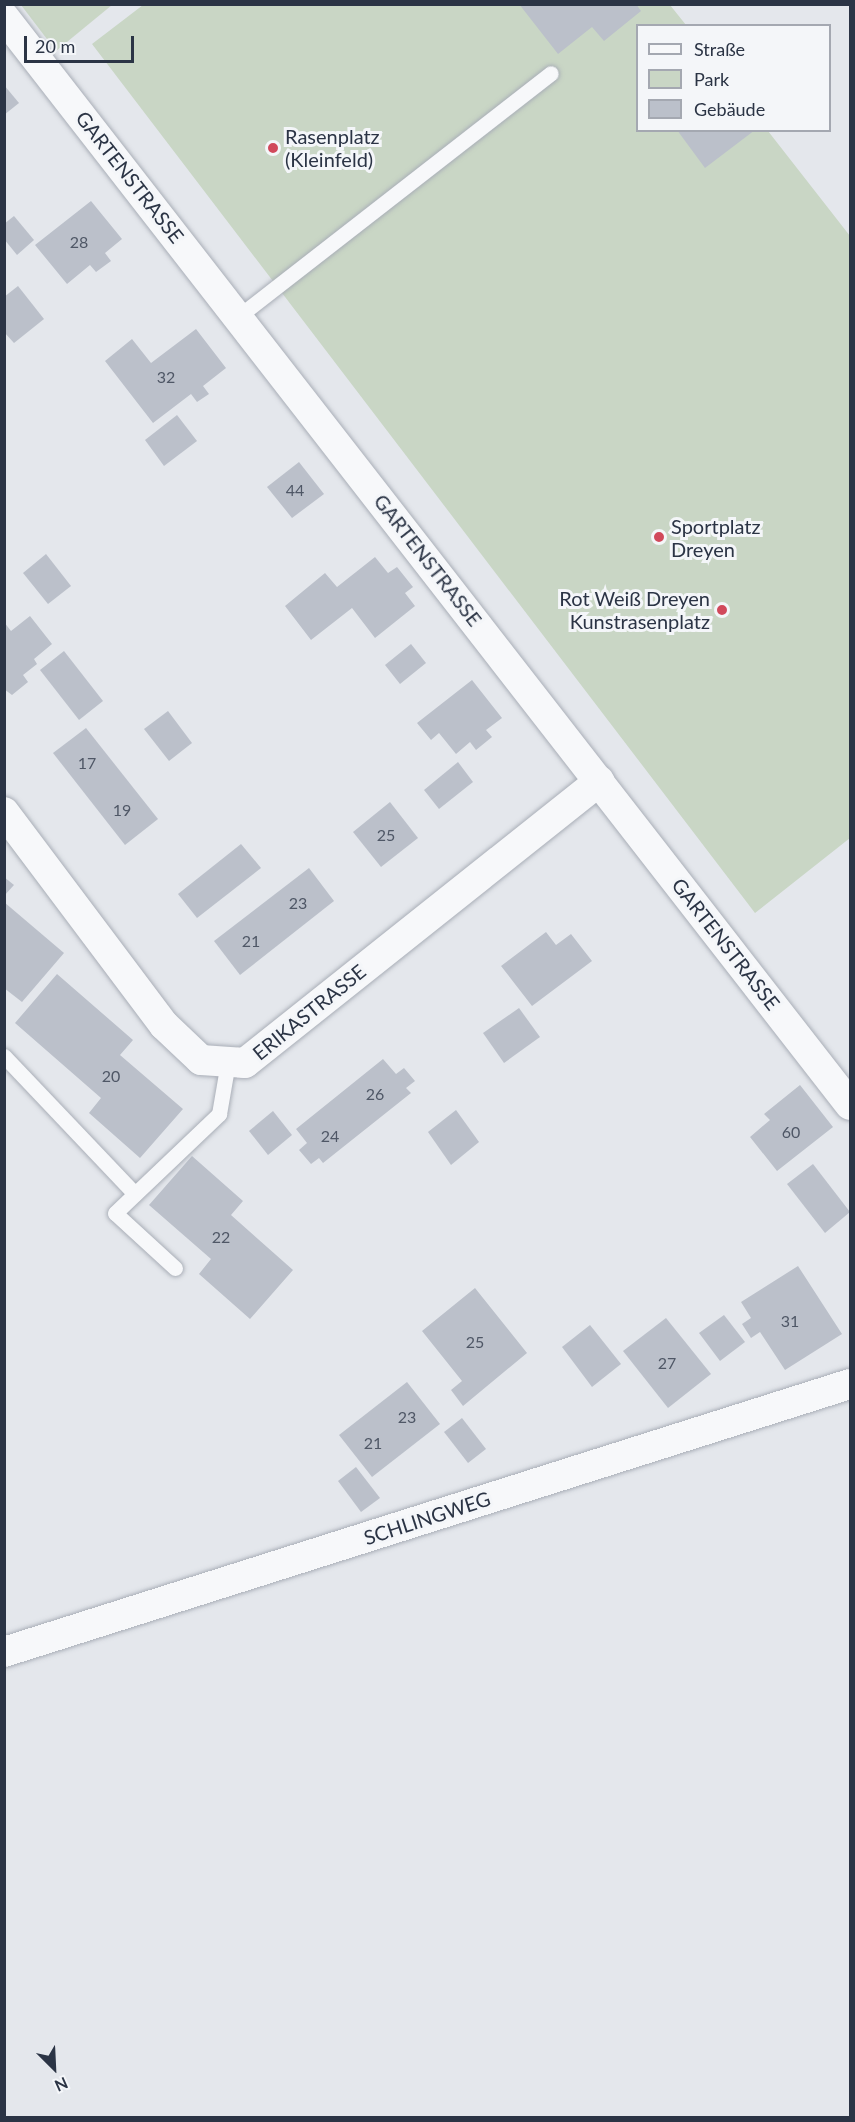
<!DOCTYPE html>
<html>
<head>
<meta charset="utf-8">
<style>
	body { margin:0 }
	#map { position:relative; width:855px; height:2122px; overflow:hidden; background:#e4e7ec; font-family:Lato,sans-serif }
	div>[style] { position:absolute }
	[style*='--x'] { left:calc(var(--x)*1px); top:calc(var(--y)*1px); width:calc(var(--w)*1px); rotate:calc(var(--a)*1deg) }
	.green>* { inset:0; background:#c9d6c5 }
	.building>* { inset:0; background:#bbc0ca }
	.roads { filter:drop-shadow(0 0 2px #a9aeb7) drop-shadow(0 0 2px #a9aeb7) }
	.lane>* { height:15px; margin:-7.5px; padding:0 7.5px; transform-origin:7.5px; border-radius:7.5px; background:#f7f8fa }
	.street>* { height:30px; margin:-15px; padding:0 15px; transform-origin:15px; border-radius:15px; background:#f7f8fa }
	.dots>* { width:16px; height:16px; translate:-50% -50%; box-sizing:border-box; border:3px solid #f4f6f9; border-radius:50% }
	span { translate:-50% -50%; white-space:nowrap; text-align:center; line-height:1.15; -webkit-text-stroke:6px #f4f6f9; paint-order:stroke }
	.number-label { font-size:16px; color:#4f5766 }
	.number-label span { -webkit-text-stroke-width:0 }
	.poi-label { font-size:20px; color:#2b3445 }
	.left { translate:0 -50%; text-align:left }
	.right { translate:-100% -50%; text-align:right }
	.street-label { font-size:20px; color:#2b3445 }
	.frame { position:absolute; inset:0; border:6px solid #2b3445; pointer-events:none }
	.legend { position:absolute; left:636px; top:24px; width:195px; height:108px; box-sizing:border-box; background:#f4f6f9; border:2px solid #a4a8b1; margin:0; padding:8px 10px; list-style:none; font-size:18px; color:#2b3445 }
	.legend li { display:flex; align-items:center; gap:12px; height:30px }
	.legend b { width:30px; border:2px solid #a4a8b1 }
	.north { position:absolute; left:24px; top:2038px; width:60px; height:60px; -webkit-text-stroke:4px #f4f6f9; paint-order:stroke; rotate:156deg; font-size:16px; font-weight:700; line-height:24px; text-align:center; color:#2b3445 }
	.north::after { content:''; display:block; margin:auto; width:21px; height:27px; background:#2b3445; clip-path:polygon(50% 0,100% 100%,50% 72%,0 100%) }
	.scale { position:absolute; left:24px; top:36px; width:110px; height:27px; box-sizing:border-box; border:3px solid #2b3445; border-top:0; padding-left:8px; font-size:18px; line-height:21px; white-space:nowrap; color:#2b3445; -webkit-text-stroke:4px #f4f6f9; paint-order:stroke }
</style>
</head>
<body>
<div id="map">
	<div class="green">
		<div style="clip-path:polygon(21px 5px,112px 5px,56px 51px)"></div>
		<div style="clip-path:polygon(143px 5px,670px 5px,686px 25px,638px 26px,638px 130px,768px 131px,850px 236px,850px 838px,755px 913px,92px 44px)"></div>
	</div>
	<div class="building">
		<div style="clip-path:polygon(519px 4px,636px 4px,641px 11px,604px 41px,592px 27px,558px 54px)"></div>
		<div style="clip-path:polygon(4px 85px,19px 103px,4px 115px)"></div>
		<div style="clip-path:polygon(677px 130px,755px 130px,705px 168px)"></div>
		<div style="clip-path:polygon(91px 201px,122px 239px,105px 253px,111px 261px,96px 272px,90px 265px,67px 284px,35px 245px)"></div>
		<div style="clip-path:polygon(14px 216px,34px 240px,17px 255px,4px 239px,4px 224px)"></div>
		<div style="clip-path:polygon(18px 286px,44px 319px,14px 343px,4px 332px,4px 297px)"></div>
		<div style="clip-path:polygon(196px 329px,226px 368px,203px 386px,209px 394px,197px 402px,191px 394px,153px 423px,105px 361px,132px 339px,151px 363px)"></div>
		<div style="clip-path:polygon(177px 415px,197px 441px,164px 466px,145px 440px)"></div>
		<div style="clip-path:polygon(299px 462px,324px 494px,292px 518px,267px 487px)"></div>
		<div style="clip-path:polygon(46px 554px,71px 586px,48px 604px,23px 573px)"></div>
		<div style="clip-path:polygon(375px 557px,388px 573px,397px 567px,413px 587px,405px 593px,415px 606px,375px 638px,352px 608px,311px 640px,285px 606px,325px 573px,337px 587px)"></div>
		<div style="clip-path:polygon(30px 616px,52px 644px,34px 659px,37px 664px,23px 675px,28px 682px,12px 695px,4px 689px,4px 622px,11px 631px)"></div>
		<div style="clip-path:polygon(411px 644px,426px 663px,400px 684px,385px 665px)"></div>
		<div style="clip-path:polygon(64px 651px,103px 701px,79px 720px,40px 670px)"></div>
		<div style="clip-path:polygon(472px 680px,502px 718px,486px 730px,492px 737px,476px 750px,470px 742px,456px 754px,439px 733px,431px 740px,417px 723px)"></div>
		<div style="clip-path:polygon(168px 711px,192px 743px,169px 761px,144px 729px)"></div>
		<div style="clip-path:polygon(86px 728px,158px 819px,125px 845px,53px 753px)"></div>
		<div style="clip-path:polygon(458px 762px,473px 782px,439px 809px,424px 790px)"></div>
		<div style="clip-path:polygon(390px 802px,418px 838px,381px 867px,353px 832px)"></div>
		<div style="clip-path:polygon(241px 844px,261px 868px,197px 918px,178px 894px)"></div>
		<div style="clip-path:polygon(309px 868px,334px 901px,240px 975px,214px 941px)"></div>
		<div style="clip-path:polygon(4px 877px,14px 885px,4px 896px)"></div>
		<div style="clip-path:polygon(4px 902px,64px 953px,22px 1002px,4px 988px)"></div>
		<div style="clip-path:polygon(546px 932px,556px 945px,571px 934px,592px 961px,532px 1006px,501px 966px)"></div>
		<div style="clip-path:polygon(57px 974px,133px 1040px,120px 1055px,183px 1109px,140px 1158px,89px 1113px,101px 1098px,15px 1023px)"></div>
		<div style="clip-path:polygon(519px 1008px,540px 1037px,504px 1063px,483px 1033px)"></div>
		<div style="clip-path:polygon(383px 1059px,396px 1074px,404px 1068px,415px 1081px,406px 1088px,411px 1093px,323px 1163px,319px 1158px,311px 1164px,299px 1150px,307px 1143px,296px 1129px)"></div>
		<div style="clip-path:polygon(800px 1085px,833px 1127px,777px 1171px,750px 1137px,770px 1120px,764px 1114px)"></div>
		<div style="clip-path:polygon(456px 1110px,479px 1142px,451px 1165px,428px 1132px)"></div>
		<div style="clip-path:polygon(273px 1111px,292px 1135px,268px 1155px,249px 1131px)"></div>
		<div style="clip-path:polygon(192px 1156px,243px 1201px,231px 1215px,293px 1270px,250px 1319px,199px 1274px,211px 1259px,149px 1205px)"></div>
		<div style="clip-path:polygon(813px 1164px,850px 1212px,825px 1233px,787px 1184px)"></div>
		<div style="clip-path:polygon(798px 1266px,842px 1334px,785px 1370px,760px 1332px,751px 1338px,742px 1324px,751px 1318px,741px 1302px)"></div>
		<div style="clip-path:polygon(475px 1288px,527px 1353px,463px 1406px,451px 1390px,462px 1381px,422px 1331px)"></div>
		<div style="clip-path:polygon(724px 1315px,745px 1342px,720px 1361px,699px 1333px)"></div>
		<div style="clip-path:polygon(666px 1318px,711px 1374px,668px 1408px,623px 1351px)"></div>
		<div style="clip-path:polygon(590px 1325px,621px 1364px,592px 1387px,562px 1347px)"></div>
		<div style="clip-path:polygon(407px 1382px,440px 1424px,372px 1477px,339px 1435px)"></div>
		<div style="clip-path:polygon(462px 1418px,486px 1449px,468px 1463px,444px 1432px)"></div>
		<div style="clip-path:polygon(356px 1467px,380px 1498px,361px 1512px,338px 1481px)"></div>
	</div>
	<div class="roads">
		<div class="lane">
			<div style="--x:239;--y:316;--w:395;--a:-37.9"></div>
			<div style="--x:4;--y:1056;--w:190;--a:46.5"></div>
			<div style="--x:175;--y:1268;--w:81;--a:-137.5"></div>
			<div style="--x:115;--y:1213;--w:144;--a:-43.6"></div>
			<div style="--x:219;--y:1114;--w:53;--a:-80.2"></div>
		</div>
		<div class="street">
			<div style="--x:4;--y:17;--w:1378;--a:52.13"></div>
			<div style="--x:4;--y:812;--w:266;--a:53.1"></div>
			<div style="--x:164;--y:1025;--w:51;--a:43.4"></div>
			<div style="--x:201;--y:1060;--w:44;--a:3.9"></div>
			<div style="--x:245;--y:1063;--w:453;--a:-38.5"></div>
			<div style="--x:4;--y:1652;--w:887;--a:-17.58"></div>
		</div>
	</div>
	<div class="dots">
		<div style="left:273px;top:148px;background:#d1495b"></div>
		<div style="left:659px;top:537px;background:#d1495b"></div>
		<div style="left:722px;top:610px;background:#d1495b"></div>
	</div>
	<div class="number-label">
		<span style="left:79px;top:242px">28</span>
		<span style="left:166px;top:377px">32</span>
		<span style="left:295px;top:490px">44</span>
		<span style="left:87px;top:763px">17</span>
		<span style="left:122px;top:810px">19</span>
		<span style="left:386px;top:835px">25</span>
		<span style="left:298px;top:903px">23</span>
		<span style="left:251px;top:941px">21</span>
		<span style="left:111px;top:1076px">20</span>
		<span style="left:375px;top:1094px">26</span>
		<span style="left:791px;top:1132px">60</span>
		<span style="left:330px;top:1136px">24</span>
		<span style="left:221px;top:1237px">22</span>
		<span style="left:790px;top:1321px">31</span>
		<span style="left:475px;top:1342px">25</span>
		<span style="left:667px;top:1363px">27</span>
		<span style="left:407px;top:1417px">23</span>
		<span style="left:373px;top:1443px">21</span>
	</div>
	<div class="poi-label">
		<span class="left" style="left:285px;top:148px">Rasenplatz<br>(Kleinfeld)</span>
		<span class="left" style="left:671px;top:538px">Sportplatz<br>Dreyen</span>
		<span class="right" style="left:710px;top:610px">Rot Weiß Dreyen<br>Kunstrasenplatz</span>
	</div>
	<div class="street-label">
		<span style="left:130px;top:177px;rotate:52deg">GARTENSTRASSE</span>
		<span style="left:428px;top:560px;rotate:52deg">GARTENSTRASSE</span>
		<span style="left:726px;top:944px;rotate:52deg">GARTENSTRASSE</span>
		<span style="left:309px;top:1012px;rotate:-39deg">ERIKASTRASSE</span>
		<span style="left:427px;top:1518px;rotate:-18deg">SCHLINGWEG</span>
	</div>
	<div class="frame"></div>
	<ul class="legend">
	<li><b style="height:8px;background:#f7f8fa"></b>Straße</li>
	<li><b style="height:16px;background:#c9d6c5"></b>Park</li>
	<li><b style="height:16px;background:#bbc0ca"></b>Gebäude</li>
	</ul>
	<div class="north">N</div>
	<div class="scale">20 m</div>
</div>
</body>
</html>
